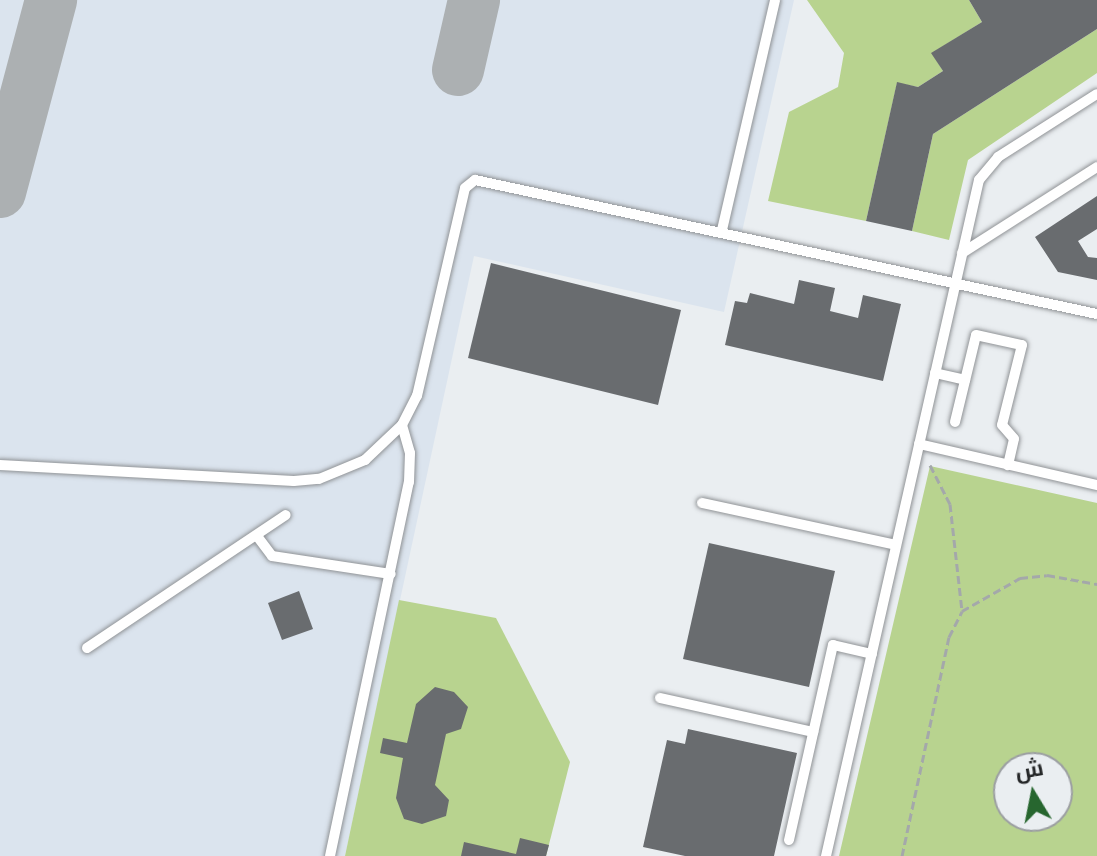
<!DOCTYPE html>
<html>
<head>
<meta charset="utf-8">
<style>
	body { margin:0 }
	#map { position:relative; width:1097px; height:856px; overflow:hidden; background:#eaeef1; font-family:"Alegreya Sans",Cairo,sans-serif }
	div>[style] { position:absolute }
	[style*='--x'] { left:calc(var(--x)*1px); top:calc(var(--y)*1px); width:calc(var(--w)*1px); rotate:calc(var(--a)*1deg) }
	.built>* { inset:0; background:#dbe4ee }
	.green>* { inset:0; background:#b8d38f }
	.taxiway>* { height:52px; margin:-26px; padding:0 26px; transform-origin:26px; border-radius:26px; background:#acb0b2 }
	.building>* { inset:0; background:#696c6f }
	.path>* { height:3px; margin-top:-1.5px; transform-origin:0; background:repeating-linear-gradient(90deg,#a4a8aa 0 8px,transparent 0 12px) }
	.roads { filter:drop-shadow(0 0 2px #909396) drop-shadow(0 0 2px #909396) }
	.service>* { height:10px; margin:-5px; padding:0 5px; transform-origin:5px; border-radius:5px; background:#fff }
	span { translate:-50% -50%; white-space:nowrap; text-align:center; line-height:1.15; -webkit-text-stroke:8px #eaeef1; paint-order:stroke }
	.north { position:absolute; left:993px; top:752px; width:80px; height:80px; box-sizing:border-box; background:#eaeef1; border:2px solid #9b9ea1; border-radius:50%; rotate:350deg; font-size:22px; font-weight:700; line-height:32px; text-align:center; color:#252728 }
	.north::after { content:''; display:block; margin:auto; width:28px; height:36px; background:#27662f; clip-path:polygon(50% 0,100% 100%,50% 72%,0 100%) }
</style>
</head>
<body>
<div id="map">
	<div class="built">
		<div style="clip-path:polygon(0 0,794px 0,724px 312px,474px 256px,345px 856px,0 856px)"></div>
	</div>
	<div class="green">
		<div style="clip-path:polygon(807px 0,969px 0,982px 22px,932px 53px,943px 71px,918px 87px,897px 83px,866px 221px,768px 201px,789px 112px,838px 87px,844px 53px)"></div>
		<div style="clip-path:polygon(1097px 29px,1097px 73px,968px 160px,949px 240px,912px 231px,933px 134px)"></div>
		<div style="clip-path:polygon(evenodd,930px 466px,1097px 503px,1097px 856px,839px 856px,930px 466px,1009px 768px,1057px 768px,1057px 816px,1009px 816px,1009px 768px)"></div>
		<div style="clip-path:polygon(399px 600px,496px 618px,570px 762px,546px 856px,345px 856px)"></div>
	</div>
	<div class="taxiway">
		<div style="--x:458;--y:70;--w:72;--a:-77.1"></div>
		<div style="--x:0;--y:192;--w:199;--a:-75.1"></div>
	</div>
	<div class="building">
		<div style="clip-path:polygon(969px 0,1097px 0,1097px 29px,933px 134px,912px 231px,866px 221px,897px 82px,918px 87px,943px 71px,931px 53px,982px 22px)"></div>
		<div style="clip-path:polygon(1097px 196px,1097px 229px,1078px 241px,1088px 257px,1097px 258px,1097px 280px,1058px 272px,1035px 237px)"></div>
		<div style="clip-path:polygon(491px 263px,681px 310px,658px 405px,468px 358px)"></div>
		<div style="clip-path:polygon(799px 280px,835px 288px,830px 311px,858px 318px,863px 295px,901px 304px,883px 381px,725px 345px,735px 301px,747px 303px,750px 293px,794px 304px)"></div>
		<div style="clip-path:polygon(709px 543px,835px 571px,809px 687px,683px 659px)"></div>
		<div style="clip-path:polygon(299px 591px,313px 629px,282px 640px,268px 603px)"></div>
		<div style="clip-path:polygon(435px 687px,454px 692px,468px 707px,461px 729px,446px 734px,435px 785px,449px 800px,446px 816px,422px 824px,404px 819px,396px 798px,403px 758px,380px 753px,383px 738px,407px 743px,416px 704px)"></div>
		<div style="clip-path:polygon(688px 729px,797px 753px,774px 856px,685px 856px,643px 847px,667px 740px,685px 744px)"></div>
		<div style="clip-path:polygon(520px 838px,549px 845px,546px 856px,461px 856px,464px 842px,516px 854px)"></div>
	</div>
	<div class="path">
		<div style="--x:930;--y:465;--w:44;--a:62.9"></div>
		<div style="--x:950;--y:504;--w:108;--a:83.6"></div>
		<div style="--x:902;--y:856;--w:224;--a:-77.9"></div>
		<div style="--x:949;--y:637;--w:29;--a:-63"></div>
		<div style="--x:962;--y:611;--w:67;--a:-29.6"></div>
		<div style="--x:1020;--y:578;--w:27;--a:-6"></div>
		<div style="--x:1047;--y:575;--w:51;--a:10.2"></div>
	</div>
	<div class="roads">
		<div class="service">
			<div style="--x:722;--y:230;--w:236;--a:-77"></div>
			<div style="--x:962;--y:253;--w:160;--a:-32.5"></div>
			<div style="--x:935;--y:373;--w:31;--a:13"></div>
			<div style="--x:955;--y:422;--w:89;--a:-76.4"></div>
			<div style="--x:976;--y:335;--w:47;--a:12.3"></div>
			<div style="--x:1022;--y:345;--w:82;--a:104"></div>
			<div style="--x:1002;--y:425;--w:18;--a:49"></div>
			<div style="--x:1014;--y:439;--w:27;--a:103"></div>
			<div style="--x:919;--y:444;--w:183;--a:13"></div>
			<div style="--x:0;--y:465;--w:294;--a:3.1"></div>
			<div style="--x:294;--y:481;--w:25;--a:-5"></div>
			<div style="--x:319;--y:479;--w:50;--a:-22.4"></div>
			<div style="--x:365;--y:460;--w:51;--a:-43.4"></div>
			<div style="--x:402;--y:425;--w:33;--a:-63"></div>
			<div style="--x:417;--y:396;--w:213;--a:-77"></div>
			<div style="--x:465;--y:188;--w:13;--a:-39"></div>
			<div style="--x:475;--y:180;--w:636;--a:12.16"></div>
			<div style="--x:702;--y:503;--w:198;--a:12.2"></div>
			<div style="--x:257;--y:536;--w:25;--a:53"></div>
			<div style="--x:272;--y:556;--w:120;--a:8.6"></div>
			<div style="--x:87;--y:648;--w:239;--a:-33.8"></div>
			<div style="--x:660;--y:698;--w:157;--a:12.5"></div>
			<div style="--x:789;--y:840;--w:200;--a:-77.3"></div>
			<div style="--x:833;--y:645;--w:40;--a:13"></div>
			<div style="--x:330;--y:856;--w:382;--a:-78.1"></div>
			<div style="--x:409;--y:482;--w:29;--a:-88"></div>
			<div style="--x:410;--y:453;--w:29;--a:-106"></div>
			<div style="--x:826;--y:856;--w:693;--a:-77.25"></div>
			<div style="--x:979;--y:180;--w:30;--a:-50"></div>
			<div style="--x:998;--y:157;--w:117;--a:-32.5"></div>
		</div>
	</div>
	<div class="north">ش</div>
</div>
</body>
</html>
